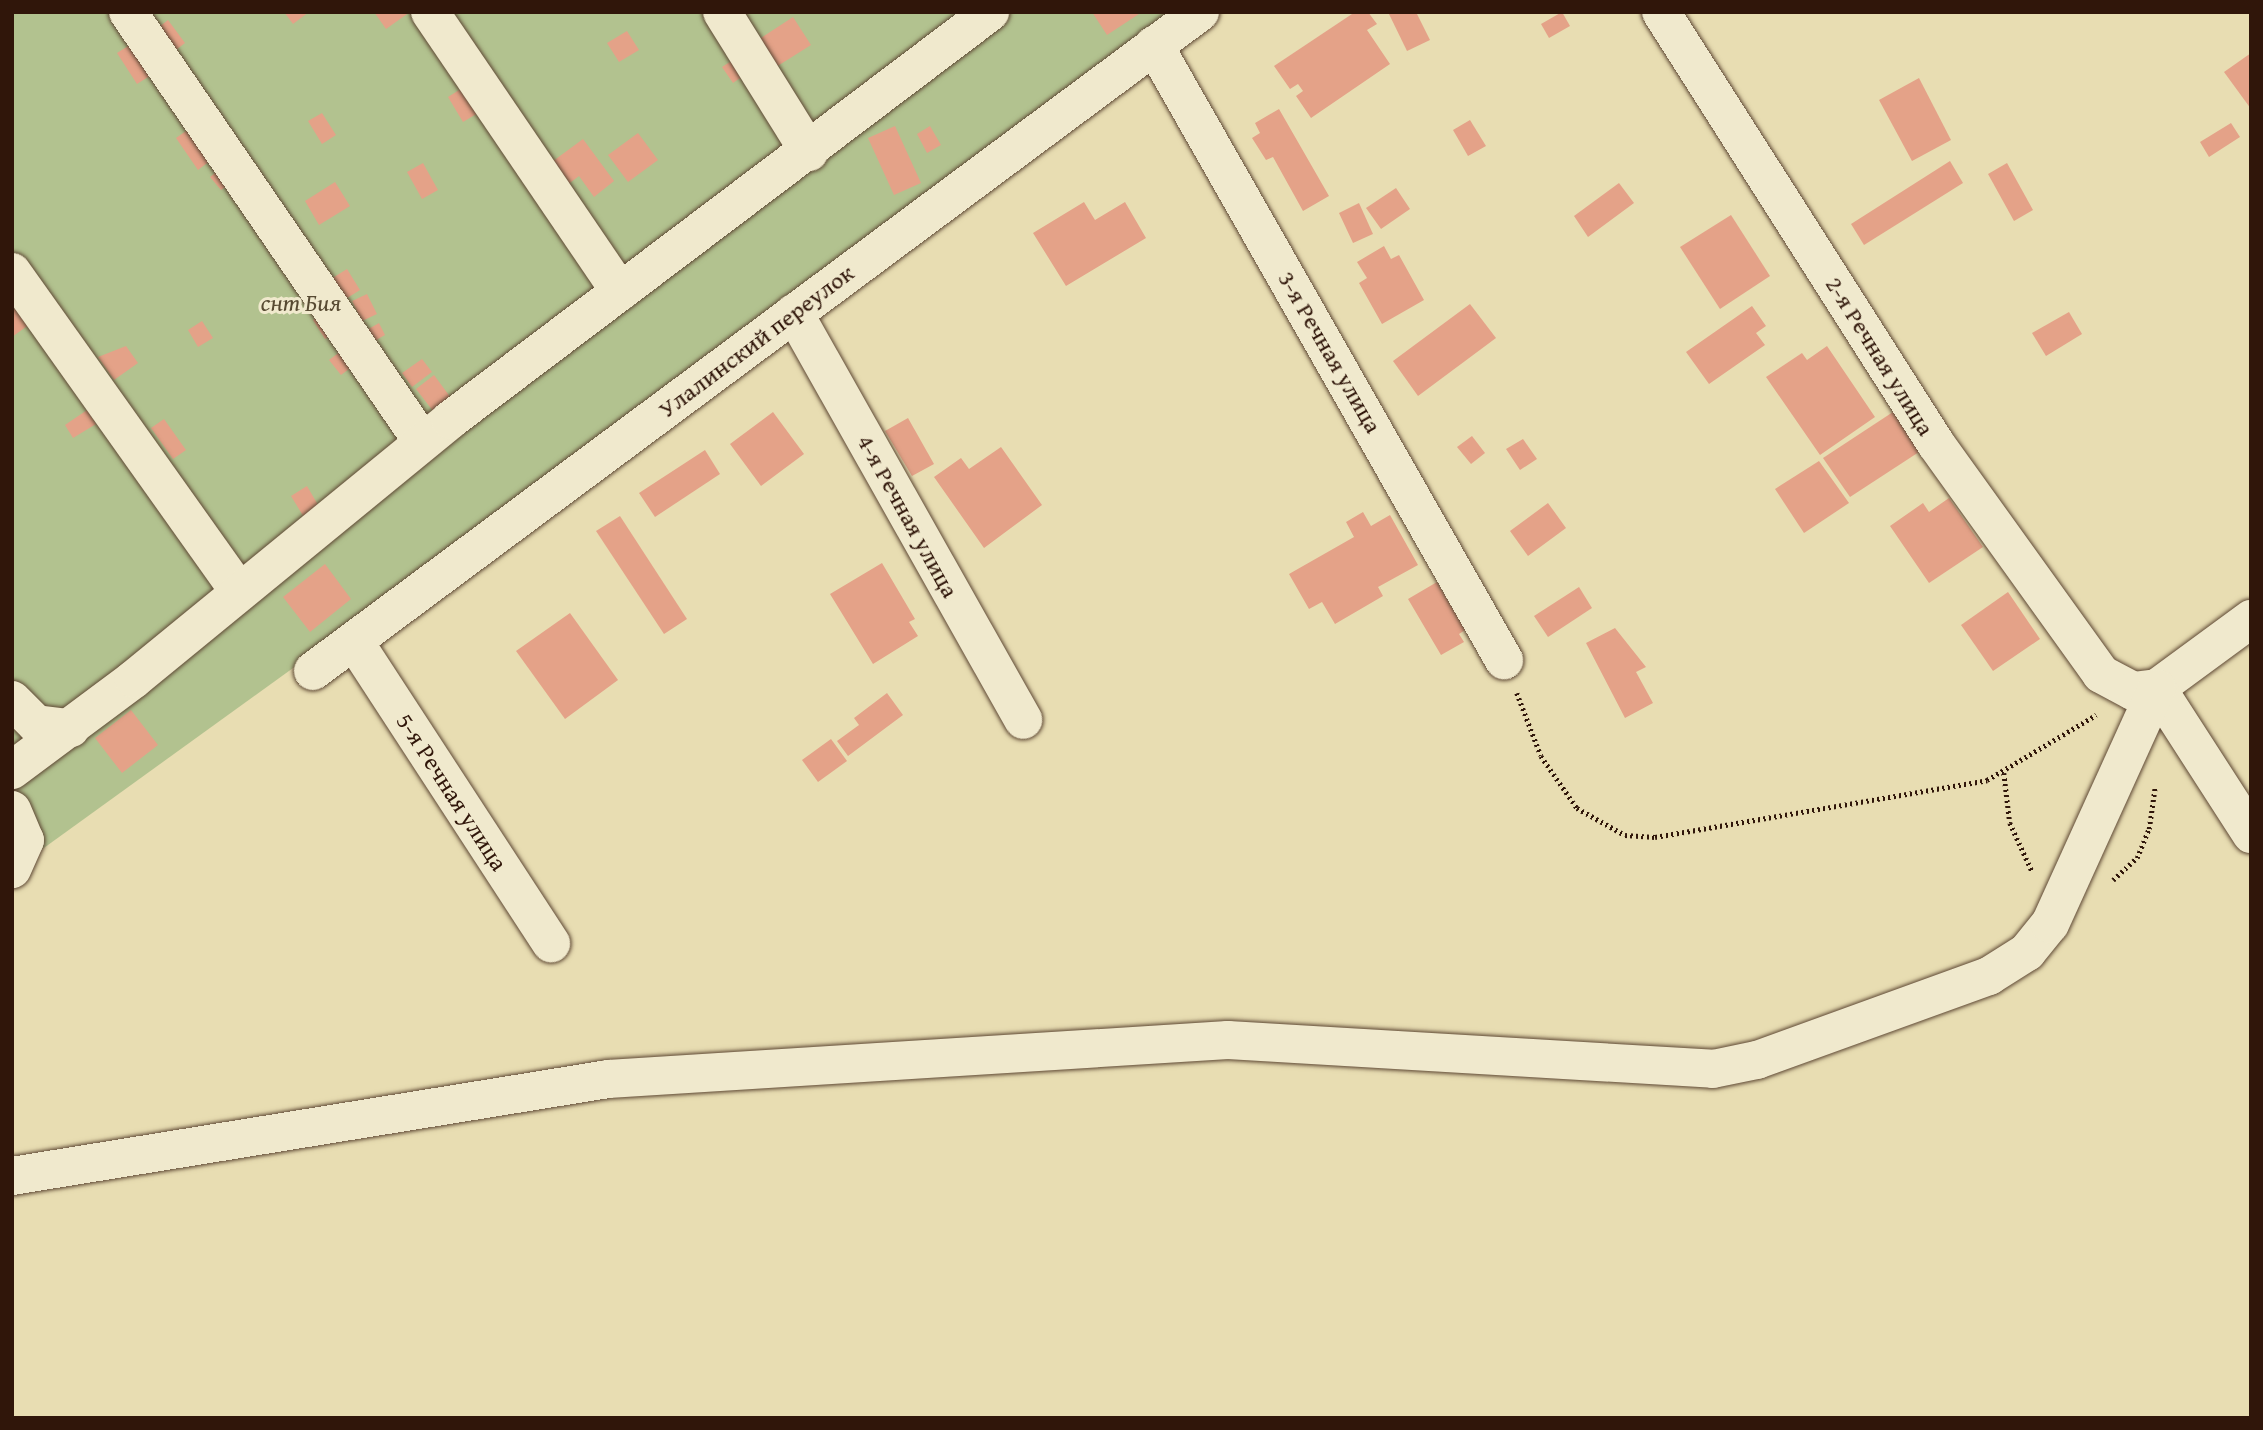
<!DOCTYPE html>
<html>
<head>
<meta charset="utf-8">
<style>
	body { margin:0 }
	#map { position:relative; width:2263px; height:1430px; overflow:hidden; background:#e8ddb2; font-family:"Gentium Book Plus",serif }
	div>[style] { position:absolute }
	[style*='--x'] { left:calc(var(--x)*1px); top:calc(var(--y)*1px); width:calc(var(--w)*1px); rotate:calc(var(--a)*1deg) }
	.green>* { inset:0; background:#b2c28f }
	.building>* { inset:0; background:#e4a288 }
	.path>* { height:4.5px; margin-top:-2.25px; transform-origin:0; background:repeating-linear-gradient(90deg,#30160a 0 2px,transparent 0 5.5px) }
	.roads { filter:drop-shadow(0 0 2px #5e4834) drop-shadow(0 0 2px #5e4834) }
	.minor>* { height:38px; margin:-19px; padding:0 19px; transform-origin:19px; border-radius:19px; background:#f0e9cd }
	span { translate:-50% -50%; white-space:nowrap; text-align:center; line-height:1.15; -webkit-text-stroke:6px #f0e9cd; paint-order:stroke }
	.park-label { font-size:24px; color:#574a32; font-style:italic }
	.street-label { font-size:24px; color:#30160a }
	.frame { position:absolute; inset:0; border:14px solid #30160a; pointer-events:none }
</style>
</head>
<body>
<div id="map">
	<div class="green">
		<div style="clip-path:polygon(12px 12px,1201px 12px,12px 871px)"></div>
	</div>
	<div class="building">
		<div style="clip-path:polygon(284px 12px,309px 12px,293px 24px)"></div>
		<div style="clip-path:polygon(374px 12px,410px 12px,386px 29px)"></div>
		<div style="clip-path:polygon(1092px 12px,1142px 12px,1107px 35px)"></div>
		<div style="clip-path:polygon(1355px 12px,1368px 12px,1377px 24px,1367px 30px,1390px 64px,1311px 118px,1296px 96px,1303px 91px,1298px 84px,1290px 89px,1274px 66px)"></div>
		<div style="clip-path:polygon(1388px 12px,1416px 12px,1430px 40px,1407px 51px)"></div>
		<div style="clip-path:polygon(1562px 12px,1570px 26px,1549px 38px,1541px 24px)"></div>
		<div style="clip-path:polygon(793px 17px,811px 45px,776px 67px,758px 40px)"></div>
		<div style="clip-path:polygon(168px 20px,185px 43px,172px 53px,155px 30px)"></div>
		<div style="clip-path:polygon(627px 31px,639px 50px,619px 62px,607px 43px)"></div>
		<div style="clip-path:polygon(136px 41px,156px 72px,137px 84px,117px 53px)"></div>
		<div style="clip-path:polygon(2251px 53px,2251px 109px,2224px 72px)"></div>
		<div style="clip-path:polygon(739px 56px,750px 71px,733px 83px,722px 67px)"></div>
		<div style="clip-path:polygon(1919px 78px,1951px 140px,1912px 161px,1879px 100px)"></div>
		<div style="clip-path:polygon(467px 85px,483px 110px,463px 122px,448px 97px)"></div>
		<div style="clip-path:polygon(1279px 109px,1329px 196px,1303px 211px,1273px 157px,1266px 160px,1252px 138px,1260px 133px,1255px 123px)"></div>
		<div style="clip-path:polygon(322px 113px,336px 135px,322px 144px,308px 121px)"></div>
		<div style="clip-path:polygon(1470px 120px,1486px 146px,1468px 156px,1453px 130px)"></div>
		<div style="clip-path:polygon(2231px 123px,2240px 137px,2209px 157px,2200px 142px)"></div>
		<div style="clip-path:polygon(193px 126px,215px 157px,198px 170px,176px 138px)"></div>
		<div style="clip-path:polygon(895px 126px,921px 183px,894px 195px,868px 138px)"></div>
		<div style="clip-path:polygon(930px 126px,941px 145px,927px 153px,917px 134px)"></div>
		<div style="clip-path:polygon(638px 133px,658px 160px,628px 182px,608px 155px)"></div>
		<div style="clip-path:polygon(583px 139px,614px 181px,594px 197px,579px 176px,562px 189px,545px 167px)"></div>
		<div style="clip-path:polygon(1950px 161px,1963px 183px,1864px 245px,1851px 224px)"></div>
		<div style="clip-path:polygon(423px 163px,438px 190px,422px 199px,407px 172px)"></div>
		<div style="clip-path:polygon(2007px 163px,2033px 210px,2014px 221px,1988px 174px)"></div>
		<div style="clip-path:polygon(220px 169px,231px 183px,221px 190px,210px 177px)"></div>
		<div style="clip-path:polygon(335px 182px,350px 206px,319px 225px,305px 201px)"></div>
		<div style="clip-path:polygon(1619px 183px,1634px 203px,1588px 237px,1574px 216px)"></div>
		<div style="clip-path:polygon(1396px 188px,1410px 209px,1381px 229px,1366px 208px)"></div>
		<div style="clip-path:polygon(1084px 202px,1095px 220px,1125px 202px,1146px 238px,1066px 286px,1033px 233px)"></div>
		<div style="clip-path:polygon(1359px 203px,1373px 234px,1353px 243px,1339px 213px)"></div>
		<div style="clip-path:polygon(1731px 215px,1770px 276px,1720px 309px,1680px 247px)"></div>
		<div style="clip-path:polygon(1384px 246px,1391px 259px,1399px 255px,1424px 300px,1382px 324px,1359px 283px,1367px 278px,1357px 262px)"></div>
		<div style="clip-path:polygon(347px 269px,360px 290px,344px 300px,331px 279px)"></div>
		<div style="clip-path:polygon(367px 294px,377px 314px,362px 321px,352px 301px)"></div>
		<div style="clip-path:polygon(21px 304px,34px 321px,12px 337px,12px 311px)"></div>
		<div style="clip-path:polygon(1470px 304px,1496px 338px,1418px 396px,1393px 361px)"></div>
		<div style="clip-path:polygon(1752px 306px,1766px 326px,1756px 333px,1765px 345px,1709px 384px,1686px 352px)"></div>
		<div style="clip-path:polygon(2069px 312px,2082px 334px,2046px 356px,2032px 333px)"></div>
		<div style="clip-path:polygon(324px 313px,336px 332px,325px 339px,313px 320px)"></div>
		<div style="clip-path:polygon(202px 321px,213px 338px,198px 347px,188px 330px)"></div>
		<div style="clip-path:polygon(379px 323px,385px 335px,371px 343px,365px 331px)"></div>
		<div style="clip-path:polygon(126px 346px,138px 363px,114px 380px,98px 357px)"></div>
		<div style="clip-path:polygon(1827px 346px,1875px 417px,1820px 455px,1766px 377px,1802px 353px,1807px 360px)"></div>
		<div style="clip-path:polygon(345px 348px,357px 363px,341px 375px,329px 360px)"></div>
		<div style="clip-path:polygon(422px 359px,432px 372px,412px 387px,402px 373px)"></div>
		<div style="clip-path:polygon(434px 375px,451px 398px,433px 411px,416px 389px)"></div>
		<div style="clip-path:polygon(87px 410px,96px 424px,73px 438px,65px 425px)"></div>
		<div style="clip-path:polygon(773px 412px,804px 454px,761px 486px,730px 444px)"></div>
		<div style="clip-path:polygon(1893px 412px,1919px 452px,1850px 497px,1823px 458px)"></div>
		<div style="clip-path:polygon(908px 418px,934px 464px,912px 476px,885px 431px)"></div>
		<div style="clip-path:polygon(164px 419px,186px 450px,173px 459px,151px 428px)"></div>
		<div style="clip-path:polygon(1472px 436px,1485px 453px,1471px 464px,1457px 447px)"></div>
		<div style="clip-path:polygon(1523px 439px,1537px 459px,1520px 470px,1506px 449px)"></div>
		<div style="clip-path:polygon(1001px 447px,1042px 505px,984px 548px,934px 477px,961px 458px,969px 469px)"></div>
		<div style="clip-path:polygon(705px 450px,720px 474px,655px 517px,639px 493px)"></div>
		<div style="clip-path:polygon(1819px 461px,1849px 503px,1804px 533px,1775px 489px)"></div>
		<div style="clip-path:polygon(307px 486px,321px 510px,305px 519px,291px 496px)"></div>
		<div style="clip-path:polygon(1949px 498px,1983px 547px,1929px 583px,1890px 526px,1923px 503px,1929px 512px)"></div>
		<div style="clip-path:polygon(1548px 503px,1566px 528px,1528px 556px,1510px 531px)"></div>
		<div style="clip-path:polygon(1363px 512px,1371px 526px,1390px 515px,1418px 565px,1378px 587px,1383px 596px,1335px 624px,1322px 602px,1309px 609px,1289px 574px,1354px 537px,1346px 522px)"></div>
		<div style="clip-path:polygon(620px 516px,687px 619px,664px 634px,596px 531px)"></div>
		<div style="clip-path:polygon(882px 563px,915px 619px,909px 622px,918px 636px,873px 664px,830px 594px)"></div>
		<div style="clip-path:polygon(325px 564px,351px 599px,310px 632px,283px 597px)"></div>
		<div style="clip-path:polygon(1437px 582px,1465px 630px,1459px 634px,1464px 642px,1441px 655px,1408px 599px)"></div>
		<div style="clip-path:polygon(1579px 587px,1592px 608px,1548px 637px,1534px 616px)"></div>
		<div style="clip-path:polygon(2008px 592px,2040px 639px,1993px 671px,1961px 625px)"></div>
		<div style="clip-path:polygon(570px 613px,618px 680px,565px 719px,516px 651px)"></div>
		<div style="clip-path:polygon(1615px 628px,1646px 667px,1636px 672px,1653px 703px,1625px 718px,1586px 643px)"></div>
		<div style="clip-path:polygon(887px 693px,903px 715px,848px 756px,837px 741px,859px 725px,854px 718px)"></div>
		<div style="clip-path:polygon(131px 710px,158px 745px,122px 773px,95px 738px)"></div>
		<div style="clip-path:polygon(831px 739px,847px 761px,818px 782px,802px 760px)"></div>
	</div>
	<div class="path">
		<div style="--x:1517;--y:693;--w:67;--a:69.1"></div>
		<div style="--x:1541;--y:756;--w:63;--a:55.3"></div>
		<div style="--x:1577;--y:808;--w:55;--a:29.4"></div>
		<div style="--x:1625;--y:835;--w:30;--a:4"></div>
		<div style="--x:1655;--y:837;--w:337;--a:-9.7"></div>
		<div style="--x:1987;--y:780;--w:127;--a:-30.8"></div>
		<div style="--x:2004;--y:773;--w:50;--a:83.2"></div>
		<div style="--x:2010;--y:823;--w:53;--a:65.4"></div>
		<div style="--x:2113;--y:880;--w:33;--a:-43"></div>
		<div style="--x:2137;--y:858;--w:31;--a:-68"></div>
		<div style="--x:2149;--y:829;--w:42;--a:-81.9"></div>
	</div>
	<div class="roads">
		<div class="minor">
			<div style="--x:128;--y:12;--w:520;--a:55.58"></div>
			<div style="--x:430;--y:12;--w:338;--a:55.8"></div>
			<div style="--x:722;--y:12;--w:165;--a:58.1"></div>
			<div style="--x:1661;--y:12;--w:512;--a:57.52"></div>
			<div style="--x:1936;--y:444;--w:283;--a:54.3"></div>
			<div style="--x:2101;--y:674;--w:36;--a:28"></div>
			<div style="--x:2133;--y:691;--w:24;--a:-7"></div>
			<div style="--x:2157;--y:688;--w:117;--a:-36.3"></div>
			<div style="--x:1154;--y:45;--w:708;--a:60.36"></div>
			<div style="--x:12;--y:272;--w:392;--a:54.6"></div>
			<div style="--x:794;--y:313;--w:467;--a:60.6"></div>
			<div style="--x:354;--y:641;--w:361;--a:56.9"></div>
			<div style="--x:313;--y:671;--w:1105;--a:-36.61"></div>
			<div style="--x:2157;--y:688;--w:174;--a:57.2"></div>
			<div style="--x:12;--y:700;--w:34;--a:45"></div>
			<div style="--x:36;--y:724;--w:35;--a:7"></div>
			<div style="--x:12;--y:770;--w:152;--a:-36.7"></div>
			<div style="--x:134;--y:679;--w:409;--a:-39.3"></div>
			<div style="--x:450;--y:420;--w:677;--a:-37.07"></div>
			<div style="--x:12;--y:810;--w:33;--a:67"></div>
			<div style="--x:25;--y:840;--w:32;--a:114"></div>
			<div style="--x:12;--y:1176;--w:604;--a:-9.24"></div>
			<div style="--x:608;--y:1079;--w:621;--a:-3.6"></div>
			<div style="--x:1228;--y:1040;--w:486;--a:3.4"></div>
			<div style="--x:1713;--y:1069;--w:45;--a:-11.6"></div>
			<div style="--x:1757;--y:1060;--w:247;--a:-19.9"></div>
			<div style="--x:1989;--y:976;--w:45;--a:-32.3"></div>
			<div style="--x:2027;--y:952;--w:36;--a:-51"></div>
			<div style="--x:2050;--y:924;--w:259;--a:-65.6"></div>
		</div>
	</div>
	<div class="park-label">
		<span style="left:301px;top:303px">снт Бия</span>
	</div>
	<div class="street-label">
		<span style="left:756px;top:341px;rotate:-37deg">Улалинский переулок</span>
		<span style="left:1330px;top:352px;rotate:60deg">3-я Речная улица</span>
		<span style="left:1880px;top:356px;rotate:58deg">2-я Речная улица</span>
		<span style="left:908px;top:516px;rotate:61deg">4-я Речная улица</span>
		<span style="left:452px;top:792px;rotate:57deg">5-я Речная улица</span>
	</div>
	<div class="frame"></div>
</div>
</body>
</html>
